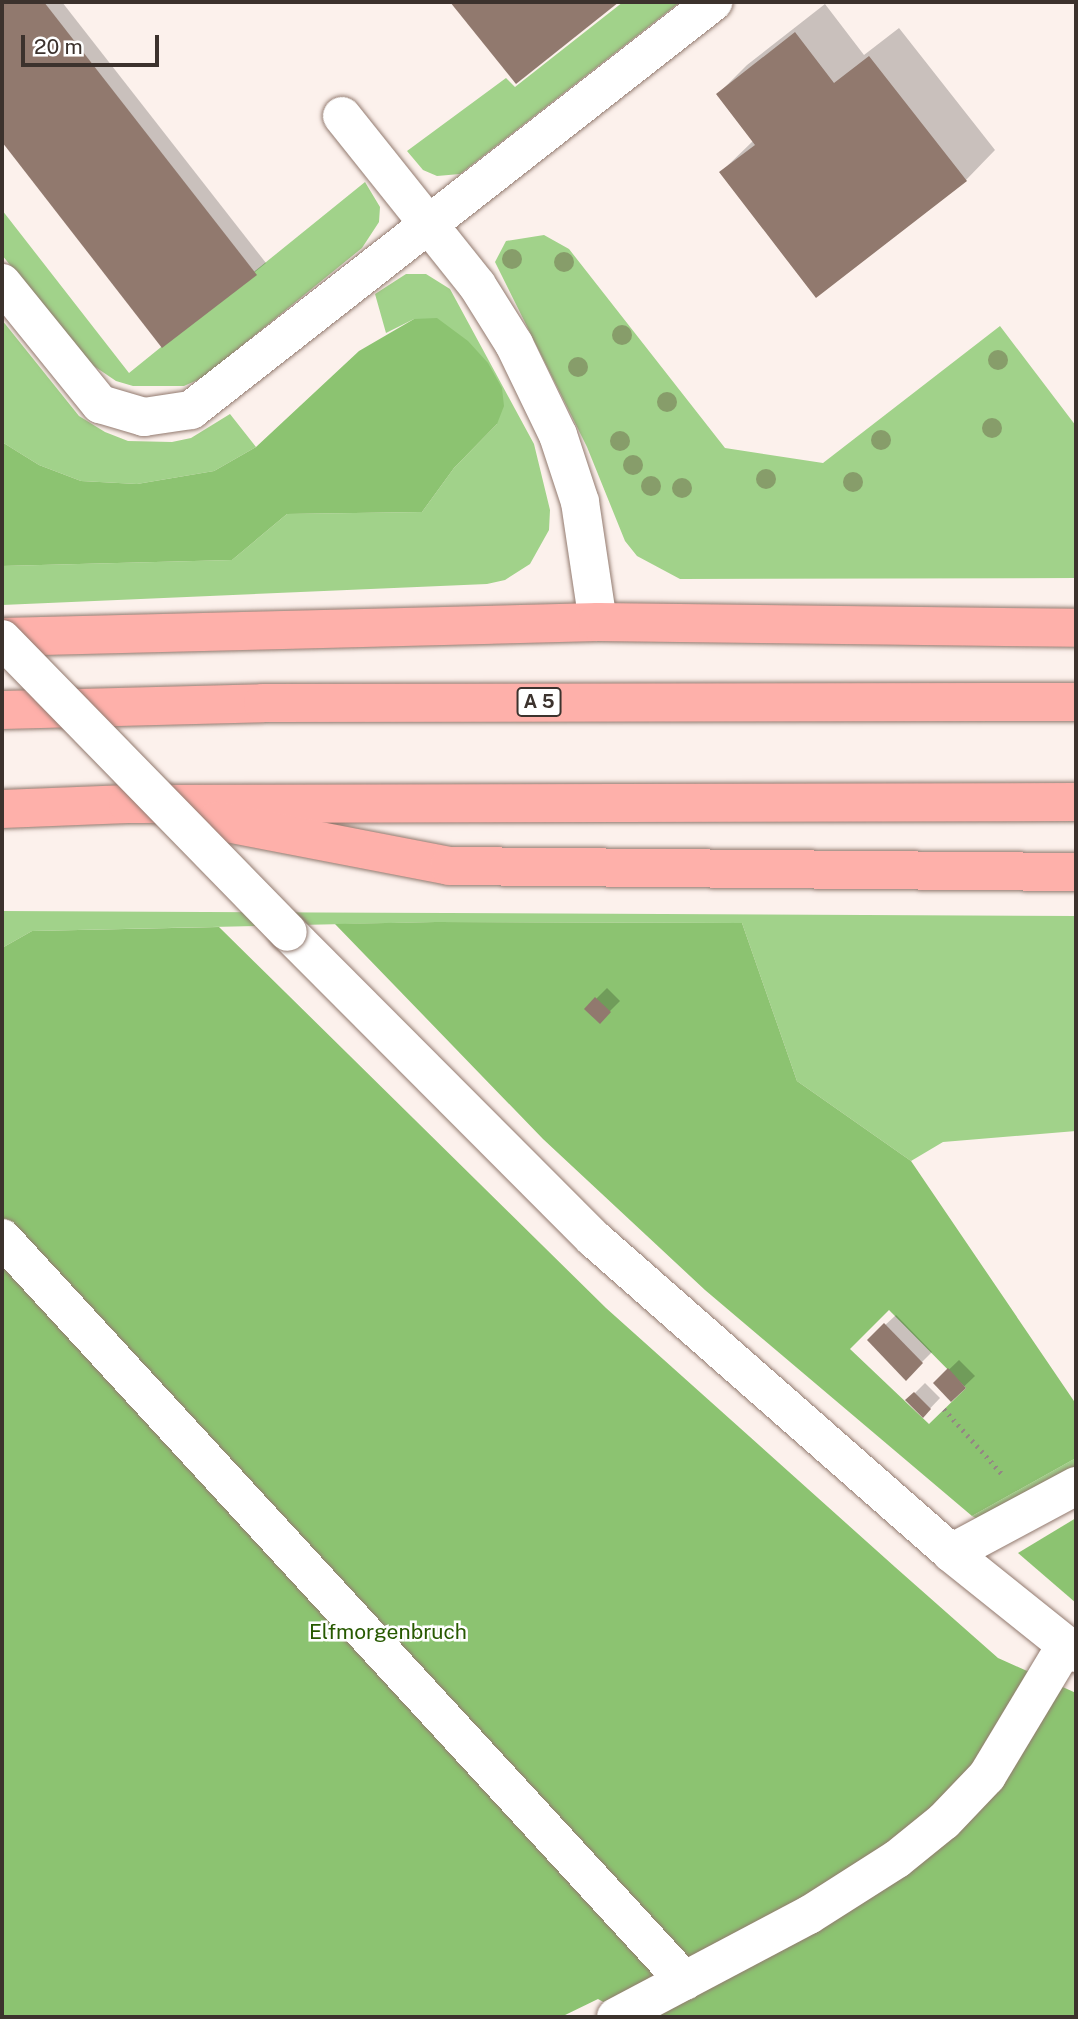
<!DOCTYPE html>
<html>
<head>
<meta charset="utf-8">
<style>
	body { margin:0 }
	#map { position:relative; width:1078px; height:2019px; overflow:hidden; background:#fcf1ec; font-family:"Public Sans",sans-serif }
	div>[style] { position:absolute }
	[style*='--x'] { left:calc(var(--x)*1px); top:calc(var(--y)*1px); width:calc(var(--w)*1px); rotate:calc(var(--a)*1deg) }
	.green>* { inset:0; background:#a1d28a }
	.forest>* { inset:0; background:#8cc371 }
	.shadow>* { inset:0; background:#0003 }
	.building>* { inset:0; background:#91796e }
	.path>* { height:4.5px; margin-top:-2.25px; transform-origin:0; background:repeating-linear-gradient(90deg,#938883 0 2px,transparent 0 7px) }
	.roads { filter:drop-shadow(0 0 2px #927a6f) drop-shadow(0 0 2px #927a6f) }
	.minor>* { height:38px; margin:-19px; padding:0 19px; transform-origin:19px; border-radius:19px; background:#fff }
	.highway>* { height:38px; margin:-19px; padding:0 19px; transform-origin:19px; border-radius:19px; background:#feb0aa }
	.bridges { filter:drop-shadow(0 0 2px #927a6f) drop-shadow(0 0 2px #927a6f) }
	.minor-bridge>* { height:38px; margin:-19px; padding:0 19px; transform-origin:19px; border-radius:19px; background:#fff }
	.trees>* { width:20px; height:20px; margin:-10px; border-radius:50%; background:#879d6a }
	span { translate:-50% -50%; white-space:nowrap; text-align:center; line-height:1.15; -webkit-text-stroke:5px #fff; paint-order:stroke }
	.shield-label span { padding:2px 5px; background:#fff; border:2px solid; border-radius:5px; -webkit-text-stroke-width:0 }
	.shield-label { font-size:19px; color:#3c322d; font-weight:700 }
	.park-label { font-size:21px; color:#275900 }
	.frame { position:absolute; inset:0; border:4px solid #3c322d; pointer-events:none }
	.scale { position:absolute; left:21px; top:35px; width:138px; height:32px; box-sizing:border-box; border:4px solid #3c322d; border-top:0; padding-left:9px; font-size:21px; line-height:24px; white-space:nowrap; color:#3c322d; -webkit-text-stroke:5px #fff; paint-order:stroke }
</style>
</head>
<body>
<div id="map">
	<div class="green">
		<div style="clip-path:polygon(623px 2px,680px 2px,460px 174px,437px 176px,423px 170px,407px 151px,506px 78px,515px 87px)"></div>
		<div style="clip-path:polygon(365px 182px,380px 207px,379px 222px,362px 248px,202px 378px,184px 386px,133px 386px,116px 381px,88px 362px,2px 255px,2px 210px,129px 373px)"></div>
		<div style="clip-path:polygon(544px 235px,569px 249px,725px 448px,823px 463px,1000px 326px,1076px 426px,1076px 578px,680px 579px,637px 556px,625px 541px,587px 447px,495px 262px,506px 241px)"></div>
		<div style="clip-path:polygon(406px 274px,426px 274px,450px 289px,534px 444px,550px 510px,549px 530px,530px 564px,505px 580px,487px 584px,2px 605px,2px 566px,232px 560px,287px 514px,422px 512px,454px 468px,497px 424px,414px 319px,386px 333px,375px 294px)"></div>
		<div style="clip-path:polygon(2px 320px,79px 416px,105px 432px,128px 441px,172px 442px,191px 438px,230px 414px,256px 447px,214px 471px,137px 484px,81px 481px,39px 465px,2px 442px)"></div>
		<div style="clip-path:polygon(2px 911px,1076px 916px,1076px 1131px,943px 1142px,911px 1161px,797px 1081px,742px 923px,436px 922px,32px 931px,2px 948px)"></div>
		<div style="clip-path:polygon(1076px 1458px,1076px 1468px,981px 1521px,972px 1516px)"></div>
	</div>
	<div class="forest">
		<div style="clip-path:polygon(437px 318px,468px 341px,488px 363px,502px 388px,504px 406px,497px 424px,454px 468px,422px 512px,287px 514px,232px 560px,2px 566px,2px 442px,39px 465px,81px 481px,137px 484px,214px 471px,256px 447px,359px 351px,414px 319px)"></div>
		<div style="clip-path:polygon(evenodd,436px 922px,742px 923px,797px 1081px,911px 1161px,1076px 1404px,1076px 1458px,972px 1516px,705px 1290px,543px 1139px,335px 924px,436px 922px,889px 1310px,966px 1388px,929px 1424px,850px 1349px,889px 1310px)"></div>
		<div style="clip-path:polygon(219px 927px,606px 1308px,895px 1567px,998px 1658px,1076px 1693px,1076px 2017px,630px 2017px,598px 1999px,561px 2017px,2px 2017px,2px 948px,32px 931px)"></div>
		<div style="clip-path:polygon(1076px 1518px,1076px 1603px,1018px 1553px)"></div>
	</div>
	<div class="shadow">
		<div style="clip-path:polygon(2px 2px,62px 2px,266px 263px,163px 346px,2px 139px)"></div>
		<div style="clip-path:polygon(452px 2px,616px 2px,516px 82px)"></div>
		<div style="clip-path:polygon(825px 4px,864px 55px,899px 28px,995px 150px,966px 180px,721px 172px,754px 140px,718px 94px,747px 65px)"></div>
		<div style="clip-path:polygon(607px 988px,620px 1001px,600px 1021px,586px 1009px)"></div>
		<div style="clip-path:polygon(896px 1315px,932px 1352px,906px 1378px,869px 1340px)"></div>
		<div style="clip-path:polygon(959px 1360px,975px 1376px,951px 1399px,935px 1383px)"></div>
		<div style="clip-path:polygon(925px 1383px,940px 1398px,923px 1416px,908px 1400px)"></div>
	</div>
	<div class="building">
		<div style="clip-path:polygon(2px 2px,44px 2px,257px 275px,162px 348px,2px 142px)"></div>
		<div style="clip-path:polygon(450px 2px,619px 2px,516px 84px)"></div>
		<div style="clip-path:polygon(795px 32px,834px 83px,869px 56px,967px 181px,816px 298px,719px 172px,755px 145px,716px 94px)"></div>
		<div style="clip-path:polygon(595px 997px,611px 1012px,600px 1024px,584px 1009px)"></div>
		<div style="clip-path:polygon(884px 1323px,923px 1363px,906px 1381px,867px 1340px)"></div>
		<div style="clip-path:polygon(948px 1368px,966px 1388px,951px 1402px,933px 1383px)"></div>
		<div style="clip-path:polygon(914px 1392px,931px 1409px,923px 1418px,905px 1400px)"></div>
	</div>
	<div class="path">
		<div style="--x:944;--y:1409;--w:90;--a:48.2"></div>
	</div>
	<div class="roads">
		<div class="minor">
			<div style="--x:342;--y:116;--w:216;--a:51.4"></div>
			<div style="--x:477;--y:285;--w:70;--a:57.9"></div>
			<div style="--x:514;--y:344;--w:101;--a:64.2"></div>
			<div style="--x:558;--y:435;--w:71;--a:71.8"></div>
			<div style="--x:580;--y:502;--w:121;--a:81.5"></div>
			<div style="--x:2;--y:283;--w:156;--a:51"></div>
			<div style="--x:100;--y:404;--w:46;--a:16.5"></div>
			<div style="--x:144;--y:417;--w:48;--a:-8.5"></div>
			<div style="--x:191;--y:410;--w:663;--a:-38.01"></div>
			<div style="--x:288;--y:932;--w:432;--a:45.1"></div>
			<div style="--x:593;--y:1238;--w:477;--a:41.3"></div>
			<div style="--x:951;--y:1553;--w:160;--a:38.7"></div>
			<div style="--x:2;--y:1238;--w:1009;--a:47.41"></div>
			<div style="--x:951;--y:1553;--w:142;--a:-28.2"></div>
			<div style="--x:616;--y:2017;--w:218;--a:-27.9"></div>
			<div style="--x:809;--y:1915;--w:104;--a:-32.5"></div>
			<div style="--x:897;--y:1859;--w:60;--a:-39"></div>
			<div style="--x:944;--y:1821;--w:62;--a:-46.3"></div>
			<div style="--x:987;--y:1776;--w:152;--a:-59"></div>
		</div>
		<div class="highway">
			<div style="--x:2;--y:637;--w:596;--a:-1.44"></div>
			<div style="--x:598;--y:622;--w:478;--a:0.7"></div>
			<div style="--x:2;--y:710;--w:261;--a:-1.5"></div>
			<div style="--x:263;--y:703;--w:813;--a:-0.07"></div>
			<div style="--x:2;--y:809;--w:126;--a:-2.3"></div>
			<div style="--x:128;--y:804;--w:948;--a:-0.12"></div>
			<div style="--x:216;--y:821;--w:237;--a:10.9"></div>
			<div style="--x:449;--y:866;--w:627;--a:0.55"></div>
		</div>
	</div>
	<div class="bridges">
		<div class="minor-bridge">
			<div style="--x:2;--y:639;--w:409;--a:45.7"></div>
		</div>
	</div>
	<div class="trees">
		<div style="left:512px;top:259px"></div>
		<div style="left:564px;top:262px"></div>
		<div style="left:622px;top:335px"></div>
		<div style="left:998px;top:360px"></div>
		<div style="left:578px;top:367px"></div>
		<div style="left:667px;top:402px"></div>
		<div style="left:992px;top:428px"></div>
		<div style="left:881px;top:440px"></div>
		<div style="left:620px;top:441px"></div>
		<div style="left:633px;top:465px"></div>
		<div style="left:766px;top:479px"></div>
		<div style="left:853px;top:482px"></div>
		<div style="left:651px;top:486px"></div>
		<div style="left:682px;top:488px"></div>
	</div>
	<div class="shield-label">
		<span style="left:539px;top:702px">A 5</span>
	</div>
	<div class="park-label">
		<span style="left:388px;top:1632px">Elfmorgenbruch</span>
	</div>
	<div class="frame"></div>
	<div class="scale">20 m</div>
</div>
</body>
</html>
